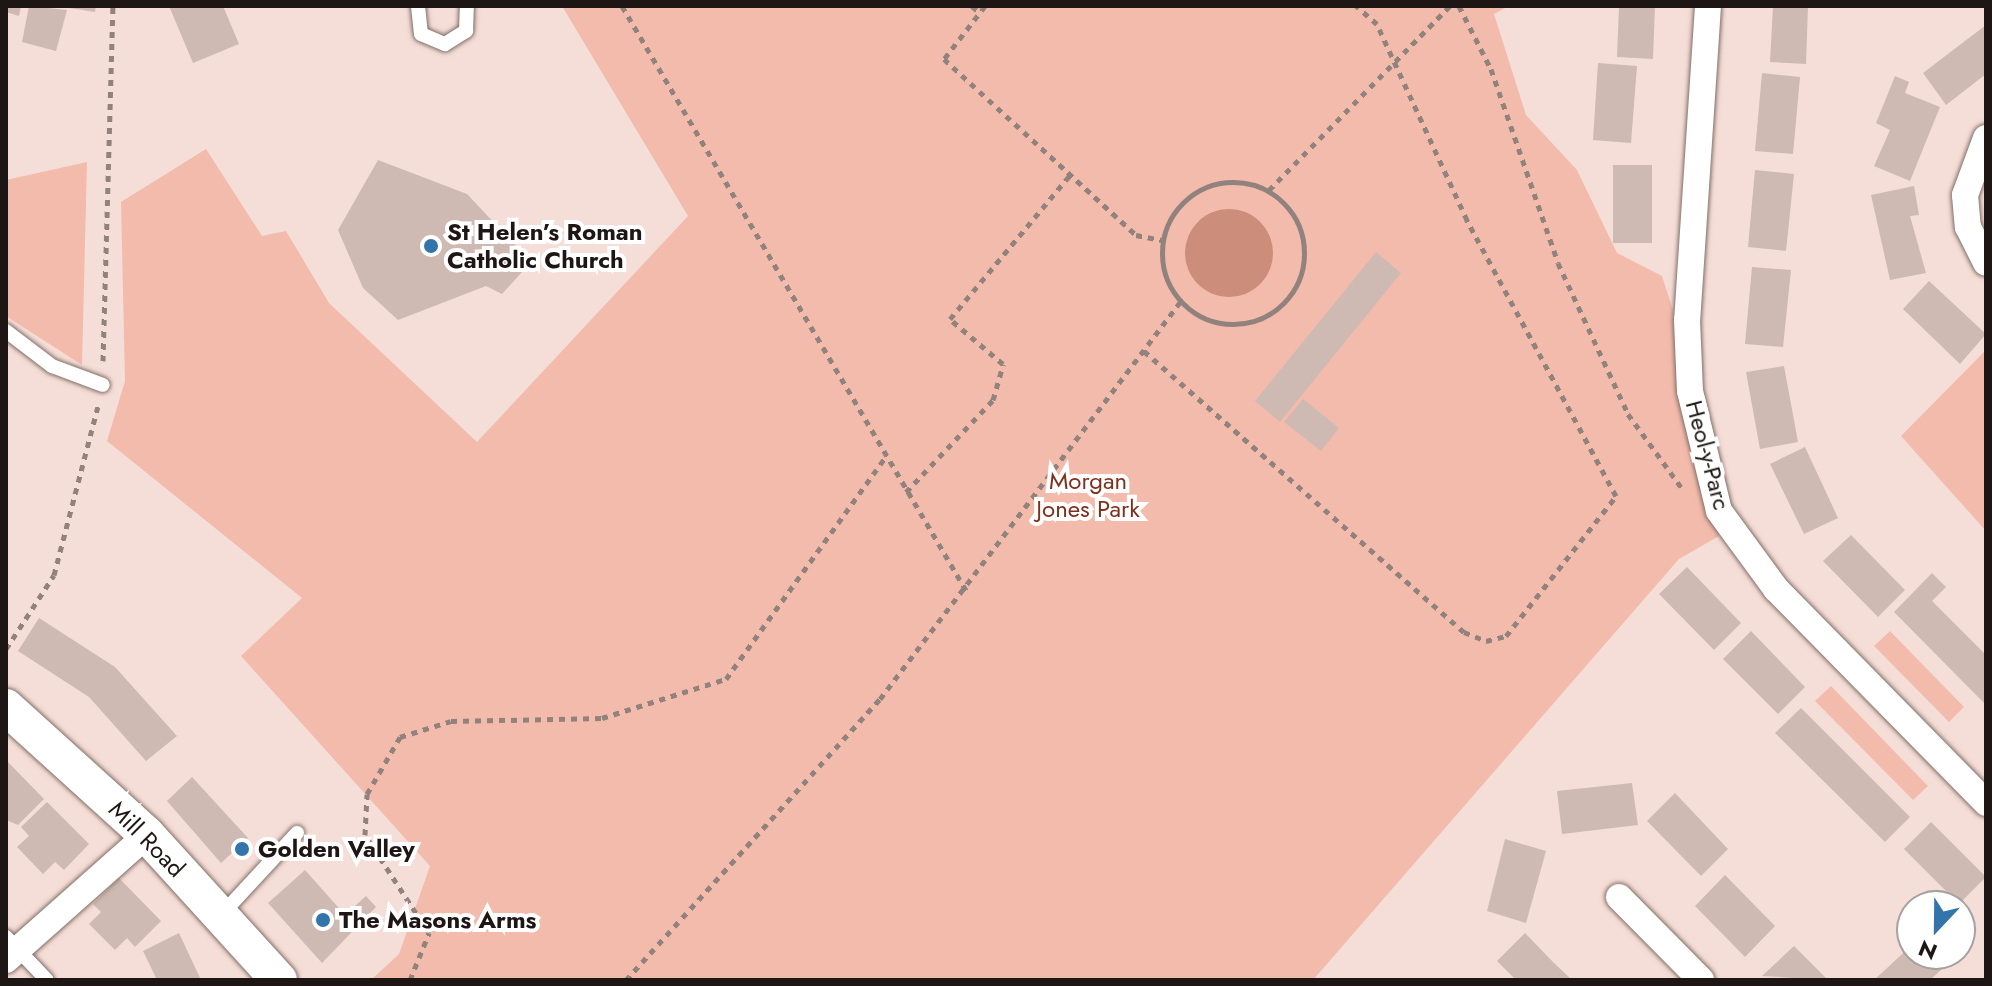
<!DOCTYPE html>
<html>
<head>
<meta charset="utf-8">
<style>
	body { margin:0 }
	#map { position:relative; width:1992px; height:986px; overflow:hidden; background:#f5ded7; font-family:Jost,sans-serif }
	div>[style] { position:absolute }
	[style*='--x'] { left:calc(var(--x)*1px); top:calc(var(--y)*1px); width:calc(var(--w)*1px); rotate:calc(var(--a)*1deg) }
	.green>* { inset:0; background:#f3bbac }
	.water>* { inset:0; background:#cd8d7b }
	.round { border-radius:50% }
	.building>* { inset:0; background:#cfb9b3 }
	.path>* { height:5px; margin-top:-2.5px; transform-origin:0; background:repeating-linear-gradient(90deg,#92827d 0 6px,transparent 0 12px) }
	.path>.ring { margin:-2.5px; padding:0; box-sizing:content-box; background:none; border:5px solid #92827d; border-radius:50% }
	.roads { filter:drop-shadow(0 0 2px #826e68) drop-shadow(0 0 2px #826e68) }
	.lane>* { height:14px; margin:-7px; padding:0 7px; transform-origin:7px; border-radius:7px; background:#fff }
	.street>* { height:26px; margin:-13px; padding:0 13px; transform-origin:13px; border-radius:13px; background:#fff }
	.secondary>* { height:36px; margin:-18px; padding:0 18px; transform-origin:18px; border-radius:18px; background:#fff }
	.dots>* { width:22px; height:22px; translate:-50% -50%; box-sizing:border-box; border:4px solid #fff; border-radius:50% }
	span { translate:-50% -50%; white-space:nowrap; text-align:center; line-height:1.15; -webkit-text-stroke:8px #fff; paint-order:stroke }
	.poi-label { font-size:24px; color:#1d1614; font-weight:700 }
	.left { translate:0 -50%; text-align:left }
	.street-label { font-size:24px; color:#1d1614 }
	.park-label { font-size:24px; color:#7f311c }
	.frame { position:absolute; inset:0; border:8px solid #1d1614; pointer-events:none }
	.north { position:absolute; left:1896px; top:890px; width:80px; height:80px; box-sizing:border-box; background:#fff; border:2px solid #a5a2a1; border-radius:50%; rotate:202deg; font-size:22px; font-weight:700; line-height:32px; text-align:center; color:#1d1614 }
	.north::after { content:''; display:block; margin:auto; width:28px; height:36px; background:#3375ab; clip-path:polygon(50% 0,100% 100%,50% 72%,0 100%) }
</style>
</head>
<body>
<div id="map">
	<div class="green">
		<div style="clip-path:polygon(562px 6px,1509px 6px,1494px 14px,1526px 115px,1577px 170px,1617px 253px,1662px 276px,1673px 310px,1677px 380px,1719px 536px,1679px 559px,1313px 980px,371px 980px,399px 954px,430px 866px,241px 656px,302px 598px,107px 441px,125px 381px,121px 202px,206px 149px,262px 236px,286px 231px,329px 303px,477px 442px,688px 216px)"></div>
		<div style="clip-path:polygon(87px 162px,82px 365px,6px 316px,6px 180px)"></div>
		<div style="clip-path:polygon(1986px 350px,1986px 531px,1901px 436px)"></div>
		<div style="clip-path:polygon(1890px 631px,1964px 707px,1949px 722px,1874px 646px)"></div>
		<div style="clip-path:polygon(1831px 686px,1928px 786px,1913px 800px,1815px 701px)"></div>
	</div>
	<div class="water">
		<div class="round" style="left:1185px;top:209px;width:88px;height:88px"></div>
	</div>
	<div class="building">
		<div style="clip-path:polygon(6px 6px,21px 6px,19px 16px,6px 12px)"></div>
		<div style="clip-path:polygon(29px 6px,67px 10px,56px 51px,22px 42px)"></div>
		<div style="clip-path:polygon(70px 6px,96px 6px,95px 12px,70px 8px)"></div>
		<div style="clip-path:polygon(169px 6px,223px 6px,239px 44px,193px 63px)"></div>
		<div style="clip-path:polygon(1619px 6px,1655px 6px,1653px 59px,1617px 57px)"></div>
		<div style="clip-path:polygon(1773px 6px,1808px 6px,1806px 64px,1770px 62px)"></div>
		<div style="clip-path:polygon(1986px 25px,1986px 74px,1946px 105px,1923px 73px)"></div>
		<div style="clip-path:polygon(1598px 63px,1637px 66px,1631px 143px,1593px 140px)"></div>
		<div style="clip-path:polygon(1762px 73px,1800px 77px,1793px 154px,1755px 151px)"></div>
		<div style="clip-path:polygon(1895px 76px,1909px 82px,1905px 93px,1940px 107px,1910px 181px,1874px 166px,1890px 130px,1876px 123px)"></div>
		<div style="clip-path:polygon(378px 160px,467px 194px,531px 262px,502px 294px,486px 286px,398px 320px,363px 288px,338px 230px)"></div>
		<div style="clip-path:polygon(1613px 165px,1652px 165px,1652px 243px,1613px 243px)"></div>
		<div style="clip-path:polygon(1755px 170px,1794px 174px,1786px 251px,1748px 247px)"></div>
		<div style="clip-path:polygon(1914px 186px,1919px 215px,1910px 216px,1926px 273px,1890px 280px,1871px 195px)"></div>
		<div style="clip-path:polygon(1376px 252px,1401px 273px,1280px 422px,1255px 401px)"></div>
		<div style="clip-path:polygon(1752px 267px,1791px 270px,1783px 347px,1745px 344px)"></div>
		<div style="clip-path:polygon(1929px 281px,1986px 334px,1960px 364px,1903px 309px)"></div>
		<div style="clip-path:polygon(1784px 366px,1798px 442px,1760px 449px,1746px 372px)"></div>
		<div style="clip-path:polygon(1303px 399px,1339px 428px,1321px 451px,1284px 422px)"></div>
		<div style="clip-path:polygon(1805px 447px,1838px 518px,1804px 534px,1770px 464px)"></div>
		<div style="clip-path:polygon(1851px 535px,1905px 590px,1878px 617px,1823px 561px)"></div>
		<div style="clip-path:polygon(1687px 567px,1741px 623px,1714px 650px,1659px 594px)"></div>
		<div style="clip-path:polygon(1932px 573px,1946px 587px,1932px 601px,1986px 655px,1986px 705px,1894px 612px)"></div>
		<div style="clip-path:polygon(39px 618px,115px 667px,177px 736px,146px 761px,89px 697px,18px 651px)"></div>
		<div style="clip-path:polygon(1751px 631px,1805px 687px,1778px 714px,1723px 659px)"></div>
		<div style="clip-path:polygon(1801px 708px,1910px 817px,1885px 842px,1775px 733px)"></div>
		<div style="clip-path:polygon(6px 760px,44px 799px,18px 825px,6px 820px)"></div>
		<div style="clip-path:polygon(192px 777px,248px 838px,221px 863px,167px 801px)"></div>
		<div style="clip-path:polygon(1632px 783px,1638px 825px,1562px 834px,1557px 791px)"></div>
		<div style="clip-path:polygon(1675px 793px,1728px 849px,1701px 876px,1647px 821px)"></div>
		<div style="clip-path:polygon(47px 802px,89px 844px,64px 870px,55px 862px,43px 874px,17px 847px,29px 836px,21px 827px)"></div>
		<div style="clip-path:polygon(1931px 822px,1986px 877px,1959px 904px,1904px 849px)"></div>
		<div style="clip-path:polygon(1505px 839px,1546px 851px,1526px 923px,1487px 911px)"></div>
		<div style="clip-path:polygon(305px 870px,345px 915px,366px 896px,376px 907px,322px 963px,268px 903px)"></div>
		<div style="clip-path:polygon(1725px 875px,1775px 926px,1745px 957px,1695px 906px)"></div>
		<div style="clip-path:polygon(119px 878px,161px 921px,135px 947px,127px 938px,115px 950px,89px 924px,101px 912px,93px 904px)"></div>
		<div style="clip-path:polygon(179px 933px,201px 980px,157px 980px,143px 951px)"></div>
		<div style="clip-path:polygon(1525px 933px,1553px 962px,1572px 980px,1516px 980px,1497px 961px)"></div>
		<div style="clip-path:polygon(1912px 945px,1912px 954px,1956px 956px,1930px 980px,1874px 980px)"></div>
		<div style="clip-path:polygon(1794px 946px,1828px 980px,1762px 976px)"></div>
	</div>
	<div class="path">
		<div style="--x:622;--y:6;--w:680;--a:59.51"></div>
		<div style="--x:972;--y:6;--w:11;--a:41"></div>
		<div style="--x:985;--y:6;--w:67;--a:127.7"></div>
		<div style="--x:944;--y:59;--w:260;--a:42.5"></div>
		<div style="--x:1136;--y:235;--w:26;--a:11"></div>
		<div style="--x:1459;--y:6;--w:71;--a:63.1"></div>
		<div style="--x:1491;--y:69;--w:205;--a:70.9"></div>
		<div style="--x:1558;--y:263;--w:166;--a:65.1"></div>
		<div style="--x:1628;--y:414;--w:95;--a:54"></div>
		<div class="ring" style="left:1162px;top:182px;width:137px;height:137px"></div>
		<div style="--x:1269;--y:190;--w:258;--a:-45.5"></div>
		<div style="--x:1144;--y:351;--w:426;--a:41.3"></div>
		<div style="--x:1464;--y:632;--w:24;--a:22"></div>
		<div style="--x:1486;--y:641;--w:21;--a:-14"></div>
		<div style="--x:1506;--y:636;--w:178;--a:-51.8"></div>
		<div style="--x:1616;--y:496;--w:314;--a:-118.4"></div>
		<div style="--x:1467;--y:220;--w:216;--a:-114.7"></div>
		<div style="--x:1377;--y:24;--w:28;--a:-139"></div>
		<div style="--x:103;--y:361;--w:355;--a:-88.4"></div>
		<div style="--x:906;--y:492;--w:127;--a:-46.6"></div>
		<div style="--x:993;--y:400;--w:37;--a:-74"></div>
		<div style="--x:1003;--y:364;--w:70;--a:-139.7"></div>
		<div style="--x:950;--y:319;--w:187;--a:-50.2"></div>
		<div style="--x:6;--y:649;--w:88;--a:-57"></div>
		<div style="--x:54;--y:575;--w:175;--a:-75.4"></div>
		<div style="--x:410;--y:980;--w:51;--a:-68"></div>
		<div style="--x:429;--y:933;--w:117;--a:-123.1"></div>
		<div style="--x:365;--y:835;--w:41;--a:-87.2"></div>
		<div style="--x:367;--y:794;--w:66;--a:-59.9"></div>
		<div style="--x:400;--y:737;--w:53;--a:-17.4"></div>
		<div style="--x:451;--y:721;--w:151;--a:-1.1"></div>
		<div style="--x:602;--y:718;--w:130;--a:-17.5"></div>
		<div style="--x:726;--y:679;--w:272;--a:-54.3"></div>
		<div style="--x:626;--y:980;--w:379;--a:-47.9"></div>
		<div style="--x:880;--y:699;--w:498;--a:-52.9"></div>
	</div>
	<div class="roads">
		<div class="lane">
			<div style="--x:418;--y:6;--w:28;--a:84"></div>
			<div style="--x:421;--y:34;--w:26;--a:23"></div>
			<div style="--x:445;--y:44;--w:25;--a:-32"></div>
			<div style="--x:466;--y:31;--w:25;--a:-88"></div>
			<div style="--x:6;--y:331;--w:58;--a:37.3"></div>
			<div style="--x:52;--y:366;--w:54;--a:20.4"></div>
			<div style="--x:221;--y:915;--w:112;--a:-47.2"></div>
			<div style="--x:6;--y:937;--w:59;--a:46.4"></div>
		</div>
		<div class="street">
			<div style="--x:1708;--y:6;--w:315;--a:93.8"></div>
			<div style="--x:1687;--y:320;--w:71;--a:87.6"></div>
			<div style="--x:1690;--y:391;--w:123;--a:76.4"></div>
			<div style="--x:1719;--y:511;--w:97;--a:53.8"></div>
			<div style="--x:1776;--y:589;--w:300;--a:45.5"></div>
			<div style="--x:1986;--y:138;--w:61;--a:110.2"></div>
			<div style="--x:1965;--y:195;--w:32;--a:85"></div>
			<div style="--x:1968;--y:227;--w:40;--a:63.4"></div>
			<div style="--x:1619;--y:897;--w:117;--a:45.3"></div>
			<div style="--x:6;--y:960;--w:188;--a:-41.6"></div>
		</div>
		<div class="secondary">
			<div style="--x:6;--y:707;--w:190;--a:42.2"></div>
			<div style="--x:147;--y:835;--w:196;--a:47.7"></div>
		</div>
	</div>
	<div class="dots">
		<div style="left:431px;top:246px;background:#3375ab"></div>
		<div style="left:242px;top:849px;background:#3375ab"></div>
		<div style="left:323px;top:920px;background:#3375ab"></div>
	</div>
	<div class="poi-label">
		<span class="left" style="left:447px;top:246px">St Helen’s Roman<br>Catholic Church</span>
		<span class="left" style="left:258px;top:849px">Golden Valley</span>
		<span class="left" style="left:339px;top:920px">The Masons Arms</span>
	</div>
	<div class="street-label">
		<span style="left:1708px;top:455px;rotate:75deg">Heol-y-Parc</span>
		<span style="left:147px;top:839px;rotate:45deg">Mill Road</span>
	</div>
	<div class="park-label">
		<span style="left:1088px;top:495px">Morgan<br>Jones Park</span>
	</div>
	<div class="frame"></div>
	<div class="north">N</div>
</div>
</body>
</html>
